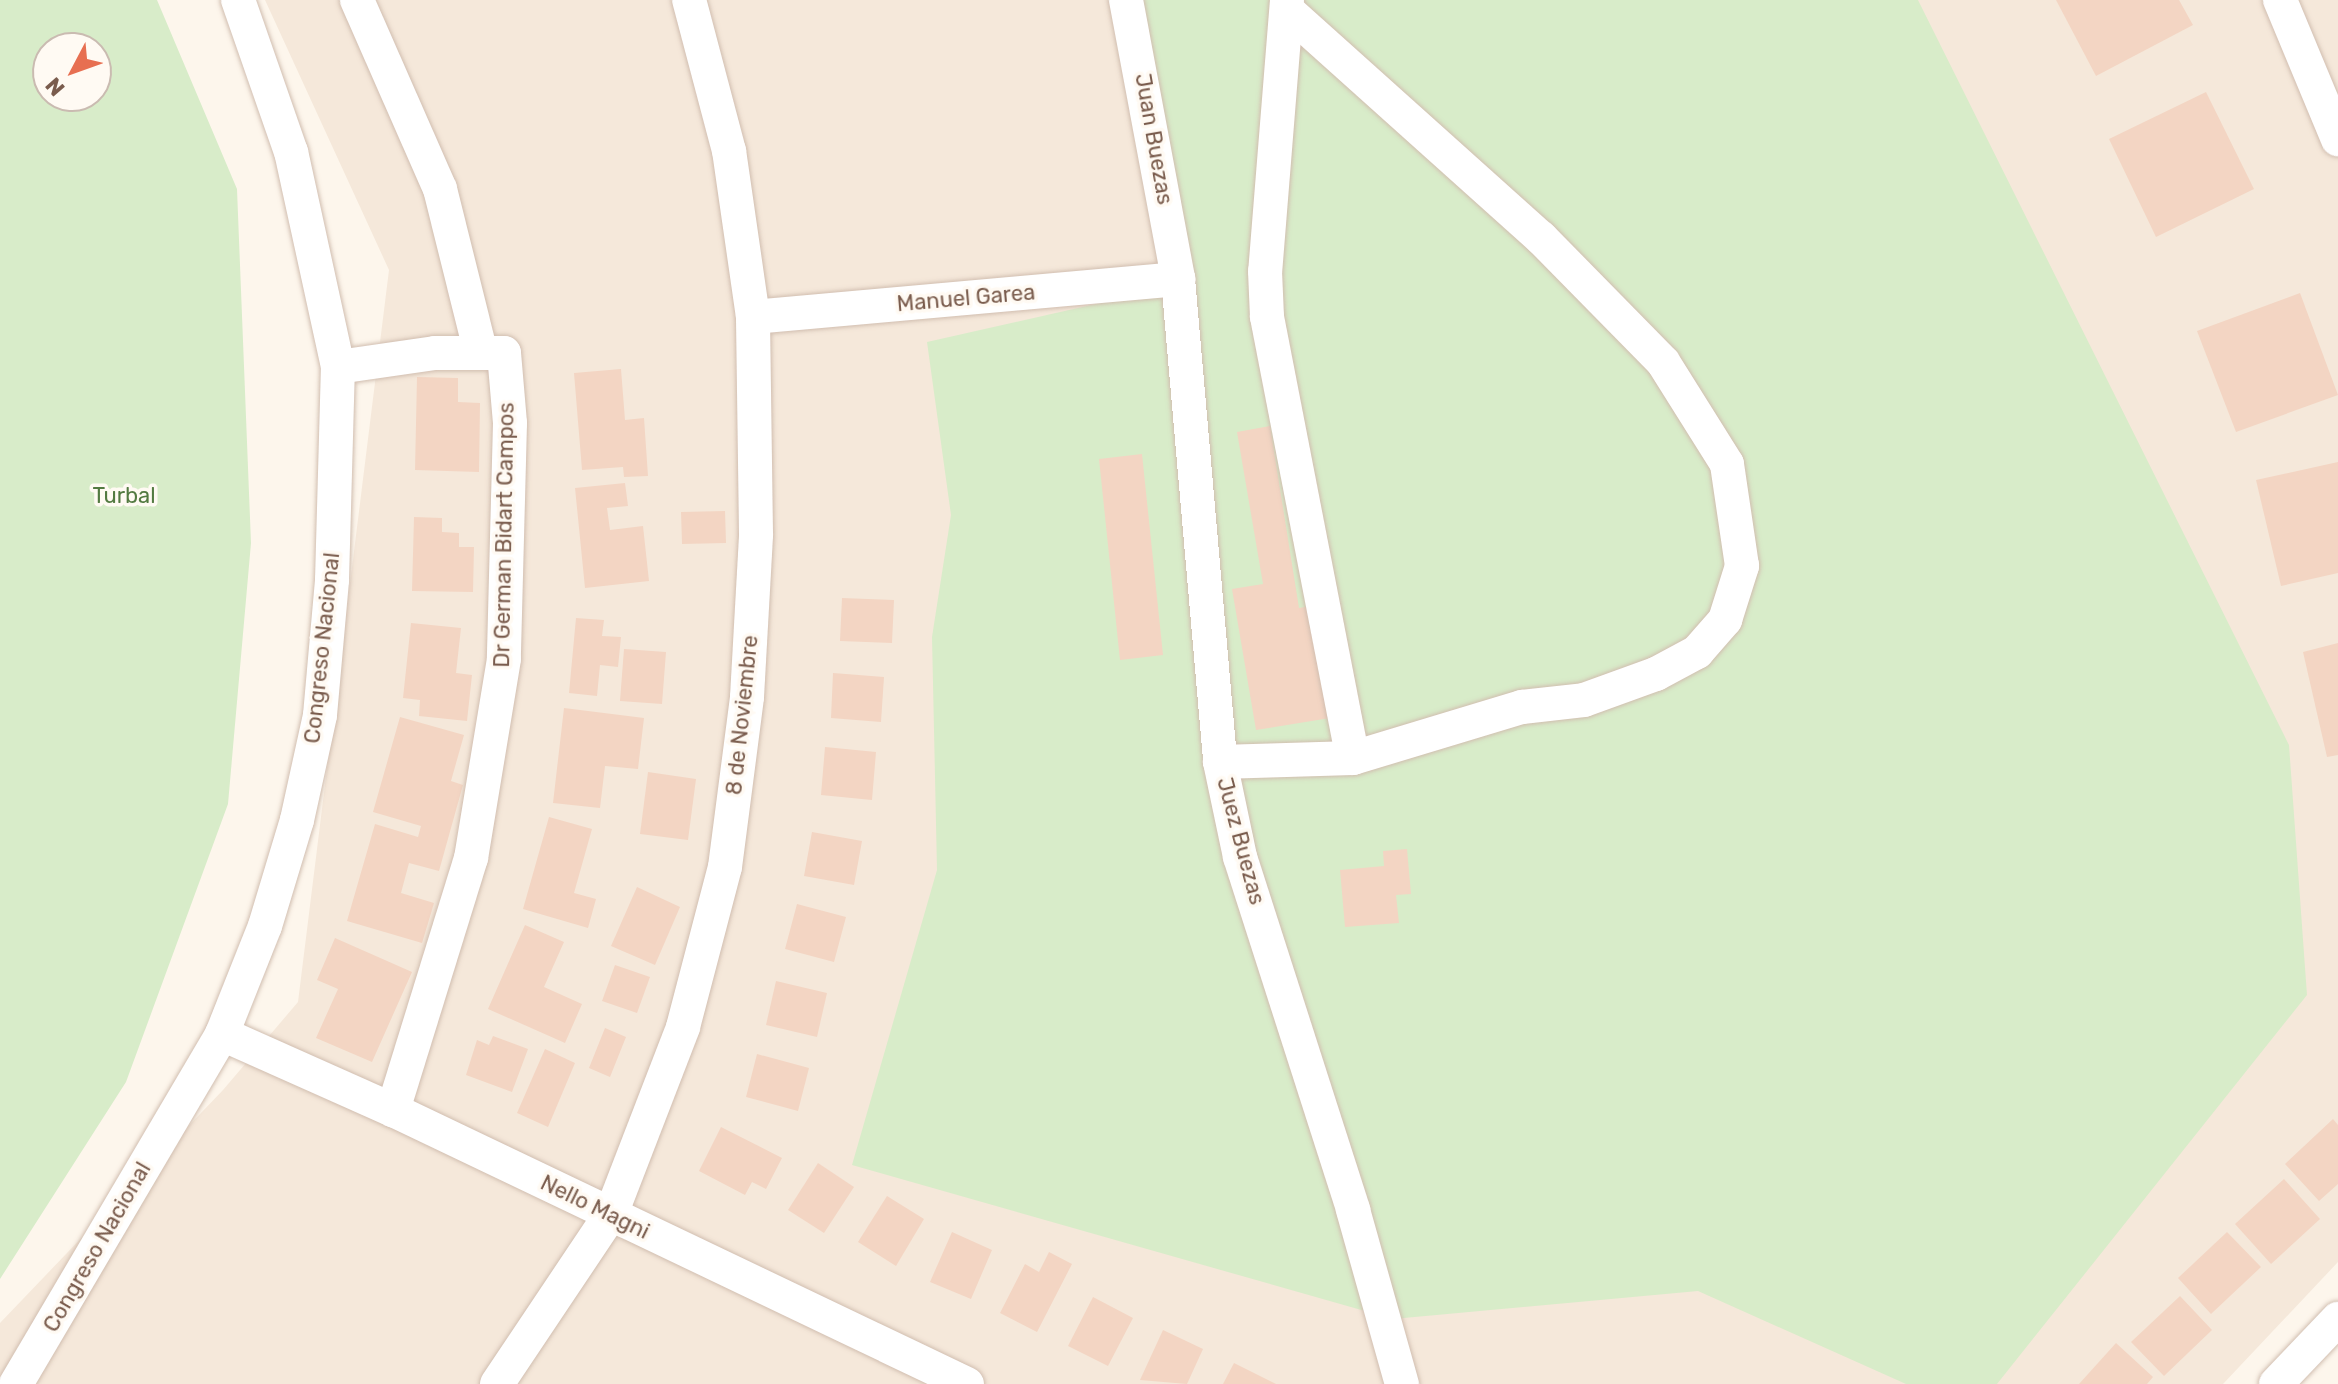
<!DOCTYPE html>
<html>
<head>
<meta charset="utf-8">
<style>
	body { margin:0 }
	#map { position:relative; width:2338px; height:1384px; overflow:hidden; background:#fdf6ec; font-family:Rubik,sans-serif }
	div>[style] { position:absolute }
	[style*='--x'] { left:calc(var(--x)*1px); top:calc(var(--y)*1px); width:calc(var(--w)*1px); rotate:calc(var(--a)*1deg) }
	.residential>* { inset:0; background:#f5e8da }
	.green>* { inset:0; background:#d8ecc9 }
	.building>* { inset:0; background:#f3d5c3 }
	.roads { filter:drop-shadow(0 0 2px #d1beb0) drop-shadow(0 0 2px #d1beb0) }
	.street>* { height:34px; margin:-17px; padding:0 17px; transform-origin:17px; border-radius:17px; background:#fff }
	span { translate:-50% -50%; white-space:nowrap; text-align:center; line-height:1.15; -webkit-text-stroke:7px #fffaf3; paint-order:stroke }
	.street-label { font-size:22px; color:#7a5c4d }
	.park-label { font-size:22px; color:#537a41 }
	.north { position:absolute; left:32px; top:32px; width:80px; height:80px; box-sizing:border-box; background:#fffaf3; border:2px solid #cabbb1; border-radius:50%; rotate:229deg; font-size:22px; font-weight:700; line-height:32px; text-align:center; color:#7a5c4d }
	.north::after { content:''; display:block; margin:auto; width:28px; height:36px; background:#e76f51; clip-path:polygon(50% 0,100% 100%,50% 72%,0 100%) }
</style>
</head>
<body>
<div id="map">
	<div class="residential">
		<div style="clip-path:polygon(265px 0,2338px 0,2338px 1262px,2223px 1384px,0 1384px,0 1323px,223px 1090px,298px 1002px,389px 270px)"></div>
	</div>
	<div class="green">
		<div style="clip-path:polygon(evenodd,0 0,157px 0,237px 189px,251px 543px,228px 804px,126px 1082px,0 1279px,0 0,96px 48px,96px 96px,48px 96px,48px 48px,96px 48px)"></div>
		<div style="clip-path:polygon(1130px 0,1918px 0,2289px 745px,2307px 995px,1997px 1384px,1906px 1384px,1698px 1291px,1393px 1319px,852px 1165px,937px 870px,932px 637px,951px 515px,927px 342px,1184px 284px)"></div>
	</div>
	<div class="building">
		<div style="clip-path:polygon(2056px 0,2179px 0,2193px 25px,2096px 76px)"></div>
		<div style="clip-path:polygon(2206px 92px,2254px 189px,2156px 237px,2109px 139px)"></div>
		<div style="clip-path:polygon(2300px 293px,2338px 395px,2236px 432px,2197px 331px)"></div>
		<div style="clip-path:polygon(621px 369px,625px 420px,644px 418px,648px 476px,624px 477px,623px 467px,582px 470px,574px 373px)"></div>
		<div style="clip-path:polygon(417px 377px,458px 378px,458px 402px,480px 403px,479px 472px,415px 470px)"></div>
		<div style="clip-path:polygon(1270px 426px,1299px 608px,1311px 606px,1330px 718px,1256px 730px,1232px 589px,1263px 584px,1237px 432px)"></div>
		<div style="clip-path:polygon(1142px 454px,1163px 655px,1120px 660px,1099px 459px)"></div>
		<div style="clip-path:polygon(2338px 462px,2338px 573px,2281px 586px,2256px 480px)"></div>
		<div style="clip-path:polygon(625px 483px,628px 506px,607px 508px,610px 530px,643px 526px,649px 581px,585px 588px,575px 488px)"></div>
		<div style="clip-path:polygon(725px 511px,726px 543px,682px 544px,681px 512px)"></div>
		<div style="clip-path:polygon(414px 517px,442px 518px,442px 532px,459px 533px,459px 547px,474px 547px,473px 592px,412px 591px)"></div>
		<div style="clip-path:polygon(842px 598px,894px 600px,892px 643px,840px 641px)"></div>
		<div style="clip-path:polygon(576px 618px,604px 620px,602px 636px,621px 637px,618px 667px,600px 665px,597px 696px,569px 693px)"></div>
		<div style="clip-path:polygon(411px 623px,461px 628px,456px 673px,472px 675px,467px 721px,419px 716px,420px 700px,403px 698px)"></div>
		<div style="clip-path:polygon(2338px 643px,2338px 755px,2327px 757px,2303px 652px)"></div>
		<div style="clip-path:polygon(624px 649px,666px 652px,662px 704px,620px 701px)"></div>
		<div style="clip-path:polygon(833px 673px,884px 677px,881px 722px,831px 718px)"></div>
		<div style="clip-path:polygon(564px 708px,644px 718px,638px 769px,605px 766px,600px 808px,553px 803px)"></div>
		<div style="clip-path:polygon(400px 717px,464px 735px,451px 781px,463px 785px,439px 871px,409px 863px,401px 893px,434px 903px,422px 943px,347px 921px,375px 824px,418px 837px,421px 826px,373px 812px)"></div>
		<div style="clip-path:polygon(825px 747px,876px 752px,872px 800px,821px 795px)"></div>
		<div style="clip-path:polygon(648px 772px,696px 779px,688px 840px,640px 834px)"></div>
		<div style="clip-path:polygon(549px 817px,592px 829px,574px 893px,596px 899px,588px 928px,523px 909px)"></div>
		<div style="clip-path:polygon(812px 832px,862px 841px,854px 885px,804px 876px)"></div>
		<div style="clip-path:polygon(1407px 849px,1411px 894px,1396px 895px,1399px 923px,1345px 927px,1340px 870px,1384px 866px,1383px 851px)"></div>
		<div style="clip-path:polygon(637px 887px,680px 907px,655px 965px,611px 946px)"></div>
		<div style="clip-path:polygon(797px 904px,846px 917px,834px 962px,785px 949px)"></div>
		<div style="clip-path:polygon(525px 925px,564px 942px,544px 987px,582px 1004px,565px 1043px,488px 1009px)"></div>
		<div style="clip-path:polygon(335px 938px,412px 972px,372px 1062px,316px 1038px,338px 989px,317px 980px)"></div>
		<div style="clip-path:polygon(615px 965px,650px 977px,637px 1013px,602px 1001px)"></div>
		<div style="clip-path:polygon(776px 981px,827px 993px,817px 1037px,766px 1025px)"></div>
		<div style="clip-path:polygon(605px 1028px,626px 1037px,610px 1077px,589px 1068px)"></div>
		<div style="clip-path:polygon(493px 1036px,528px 1049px,512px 1092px,466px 1075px,477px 1040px,489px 1045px)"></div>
		<div style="clip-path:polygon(545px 1049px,575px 1063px,548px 1127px,517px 1113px)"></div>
		<div style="clip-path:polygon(757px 1054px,809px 1068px,798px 1111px,746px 1097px)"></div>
		<div style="clip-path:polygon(2333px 1119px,2338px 1125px,2338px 1184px,2319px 1201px,2285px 1164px)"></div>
		<div style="clip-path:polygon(721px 1127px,782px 1158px,766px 1189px,752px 1182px,745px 1195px,699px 1171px)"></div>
		<div style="clip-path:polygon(818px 1163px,854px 1187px,824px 1233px,788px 1210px)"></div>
		<div style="clip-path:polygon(2284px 1179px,2320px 1219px,2271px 1264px,2235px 1224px)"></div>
		<div style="clip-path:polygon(887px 1196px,924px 1219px,896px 1266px,858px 1242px)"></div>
		<div style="clip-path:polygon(952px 1232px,992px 1250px,971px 1299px,930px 1282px)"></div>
		<div style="clip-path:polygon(2227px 1232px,2261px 1267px,2211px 1314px,2178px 1278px)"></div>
		<div style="clip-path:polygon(1049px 1252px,1072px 1264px,1037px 1332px,1000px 1313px,1025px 1264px,1039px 1272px)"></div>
		<div style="clip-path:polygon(2180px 1296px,2212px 1330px,2164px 1376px,2131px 1342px)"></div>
		<div style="clip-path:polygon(1093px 1297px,1133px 1318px,1108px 1366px,1068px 1346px)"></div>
		<div style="clip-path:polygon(1163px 1330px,1203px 1349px,1187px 1384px,1140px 1380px)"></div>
		<div style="clip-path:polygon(2116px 1343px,2153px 1377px,2147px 1384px,2079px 1384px)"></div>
		<div style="clip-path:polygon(1234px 1363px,1276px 1384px,1223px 1384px)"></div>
	</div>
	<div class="roads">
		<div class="street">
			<div style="--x:357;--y:0;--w:206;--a:66.3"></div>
			<div style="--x:440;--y:189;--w:166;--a:76"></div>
			<div style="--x:1126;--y:0;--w:284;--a:79.4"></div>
			<div style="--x:1178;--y:279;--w:485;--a:85"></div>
			<div style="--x:1220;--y:762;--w:97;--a:78.1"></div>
			<div style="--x:1240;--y:857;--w:371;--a:72.2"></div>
			<div style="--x:1353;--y:1210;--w:181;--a:74.3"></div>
			<div style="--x:1287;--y:0;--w:272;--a:94.6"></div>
			<div style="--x:1265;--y:271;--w:46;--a:87.5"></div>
			<div style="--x:1267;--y:317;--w:449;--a:79"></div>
			<div style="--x:2280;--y:0;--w:151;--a:67.4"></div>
			<div style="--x:753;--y:317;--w:427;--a:-5.1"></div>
			<div style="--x:338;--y:367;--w:98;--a:-8.2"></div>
			<div style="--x:435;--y:353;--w:69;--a:0"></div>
			<div style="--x:504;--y:353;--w:70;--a:85.1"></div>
			<div style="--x:510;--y:423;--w:236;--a:91.5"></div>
			<div style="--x:504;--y:659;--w:202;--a:99.4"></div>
			<div style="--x:471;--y:858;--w:264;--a:107.2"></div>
			<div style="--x:1220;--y:762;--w:133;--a:-1.7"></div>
			<div style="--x:1353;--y:758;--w:177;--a:-16.8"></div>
			<div style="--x:1522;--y:707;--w:62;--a:-6.4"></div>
			<div style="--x:1584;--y:700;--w:77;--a:-19.9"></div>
			<div style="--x:1656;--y:674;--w:47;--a:-28.2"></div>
			<div style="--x:1697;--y:652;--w:43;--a:-48.8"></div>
			<div style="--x:1725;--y:620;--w:57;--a:-72.5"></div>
			<div style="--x:1742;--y:566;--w:103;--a:-98.4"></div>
			<div style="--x:1727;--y:464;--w:120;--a:-122.1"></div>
			<div style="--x:1663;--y:362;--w:174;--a:-134.5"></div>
			<div style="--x:1541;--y:238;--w:340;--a:-138.1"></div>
			<div style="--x:222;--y:1034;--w:187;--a:24"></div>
			<div style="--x:393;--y:1110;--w:636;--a:25.52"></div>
			<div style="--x:16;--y:1384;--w:406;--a:-59.5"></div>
			<div style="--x:222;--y:1034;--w:116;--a:-68.3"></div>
			<div style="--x:265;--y:926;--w:111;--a:-73.2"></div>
			<div style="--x:297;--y:820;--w:107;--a:-77.6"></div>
			<div style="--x:320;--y:715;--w:136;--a:-84.9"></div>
			<div style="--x:332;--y:580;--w:213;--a:-88.4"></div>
			<div style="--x:338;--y:367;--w:220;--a:-102.3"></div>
			<div style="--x:291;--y:152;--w:161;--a:-109.2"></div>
			<div style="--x:497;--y:1384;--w:205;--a:-56.2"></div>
			<div style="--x:611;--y:1214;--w:200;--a:-68.9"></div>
			<div style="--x:683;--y:1027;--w:165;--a:-75.3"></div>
			<div style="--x:725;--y:867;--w:171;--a:-82.6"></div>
			<div style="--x:747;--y:697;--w:163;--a:-86.8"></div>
			<div style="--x:756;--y:534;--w:217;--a:-90.8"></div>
			<div style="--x:753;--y:317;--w:168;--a:-98.2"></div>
			<div style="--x:729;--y:151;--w:156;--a:-104.8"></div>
			<div style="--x:2276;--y:1384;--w:90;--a:-46.4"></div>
		</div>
	</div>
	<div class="street-label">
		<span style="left:1154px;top:139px;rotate:80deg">Juan Buezas</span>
		<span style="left:966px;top:298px;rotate:-5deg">Manuel Garea</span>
		<span style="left:504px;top:535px;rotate:-89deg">Dr German Bidart Campos</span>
		<span style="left:322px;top:648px;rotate:-84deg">Congreso Nacional</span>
		<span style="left:742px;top:715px;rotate:-84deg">8 de Noviembre</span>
		<span style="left:1241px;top:841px;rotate:75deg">Juez Buezas</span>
		<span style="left:595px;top:1207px;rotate:26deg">Nello Magni</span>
		<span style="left:97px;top:1247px;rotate:-60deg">Congreso Nacional</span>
	</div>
	<div class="park-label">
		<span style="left:124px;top:496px">Turbal</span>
	</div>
	<div class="north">N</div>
</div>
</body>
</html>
